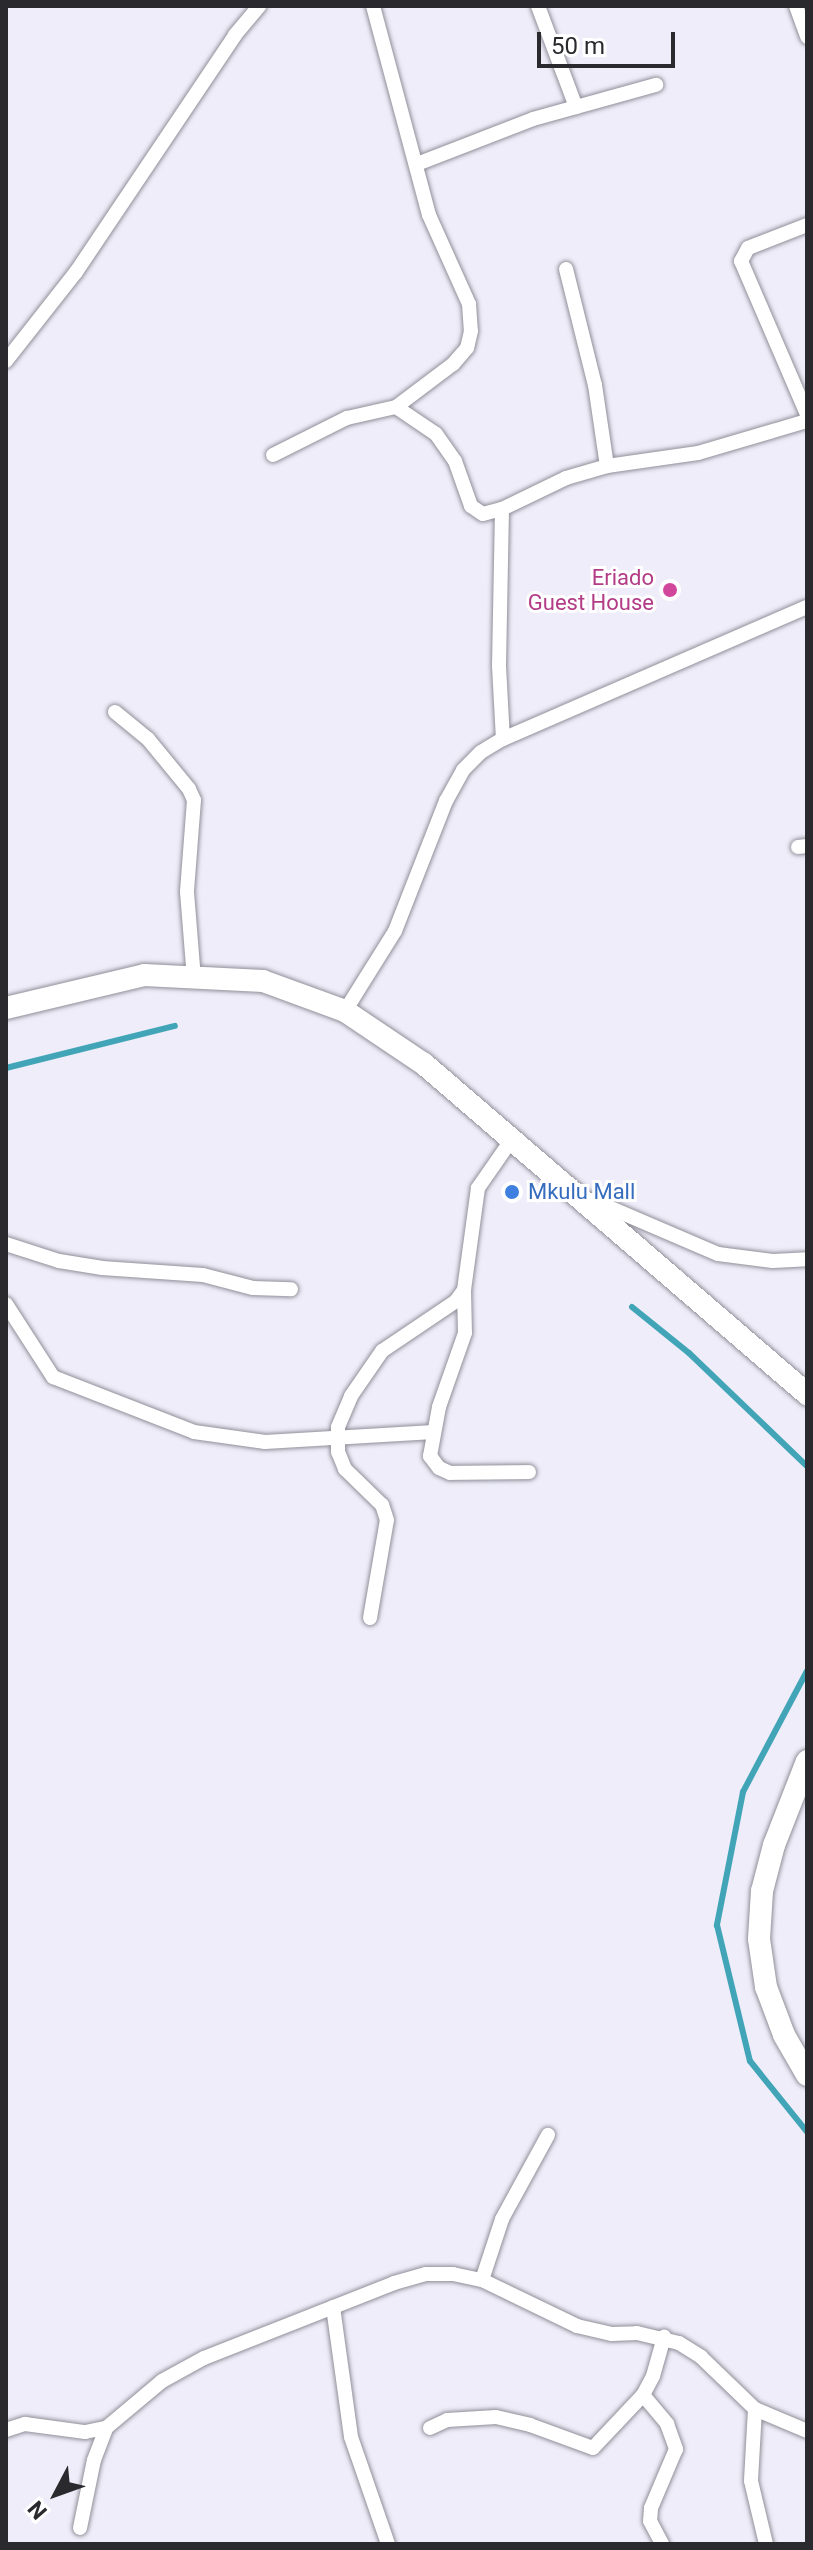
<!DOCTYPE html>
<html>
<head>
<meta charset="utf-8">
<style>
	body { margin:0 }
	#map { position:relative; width:813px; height:2550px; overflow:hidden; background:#eeedf9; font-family:Roboto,sans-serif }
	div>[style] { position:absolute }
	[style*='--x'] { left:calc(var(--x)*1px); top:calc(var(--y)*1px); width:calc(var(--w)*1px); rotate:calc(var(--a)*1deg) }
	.stream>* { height:6px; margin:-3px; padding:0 3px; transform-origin:3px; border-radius:3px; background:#41a5b7 }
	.roads { filter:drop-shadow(0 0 2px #908f99) drop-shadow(0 0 2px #908f99) }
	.street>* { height:14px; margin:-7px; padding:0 7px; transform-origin:7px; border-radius:7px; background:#fff }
	.primary>* { height:22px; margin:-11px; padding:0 11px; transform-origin:11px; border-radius:11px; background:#fff }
	.dots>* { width:22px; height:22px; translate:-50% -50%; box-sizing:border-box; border:4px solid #fff; border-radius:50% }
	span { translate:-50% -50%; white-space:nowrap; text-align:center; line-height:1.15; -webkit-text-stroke:6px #fff; paint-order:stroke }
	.hotel-label { font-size:22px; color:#b23c85 }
	.right { translate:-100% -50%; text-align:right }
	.shop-label { font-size:22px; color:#366cbe }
	.left { translate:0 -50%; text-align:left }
	.frame { position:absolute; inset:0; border:8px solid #2a2a2e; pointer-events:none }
	.north { position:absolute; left:16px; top:2454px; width:80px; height:80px; -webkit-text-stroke:6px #fff; paint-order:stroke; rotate:229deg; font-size:22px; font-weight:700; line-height:32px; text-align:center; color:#2a2a2e }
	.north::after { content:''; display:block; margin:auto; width:28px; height:36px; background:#2a2a2e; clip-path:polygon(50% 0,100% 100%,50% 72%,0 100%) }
	.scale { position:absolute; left:537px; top:32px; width:138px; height:36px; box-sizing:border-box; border:4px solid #2a2a2e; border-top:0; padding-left:10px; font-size:24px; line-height:28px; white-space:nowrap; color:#2a2a2e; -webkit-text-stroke:6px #fff; paint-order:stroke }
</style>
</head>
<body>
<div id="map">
	<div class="stream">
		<div style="--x:6;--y:1068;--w:174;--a:-14"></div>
		<div style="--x:632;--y:1307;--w:73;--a:38.9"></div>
		<div style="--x:689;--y:1353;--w:163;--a:43.8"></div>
		<div style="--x:807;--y:1671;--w:137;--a:117.9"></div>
		<div style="--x:743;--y:1792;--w:136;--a:101.1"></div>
		<div style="--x:717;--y:1925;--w:140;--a:76.4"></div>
		<div style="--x:750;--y:2061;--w:91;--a:51.2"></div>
	</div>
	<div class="roads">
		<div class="street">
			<div style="--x:373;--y:6;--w:216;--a:75"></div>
			<div style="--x:429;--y:215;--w:98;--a:65.8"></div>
			<div style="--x:469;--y:304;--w:27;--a:86"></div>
			<div style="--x:471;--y:331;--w:17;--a:103"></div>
			<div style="--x:467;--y:348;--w:21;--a:131"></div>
			<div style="--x:453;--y:364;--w:71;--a:143"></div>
			<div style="--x:538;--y:6;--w:108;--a:69.4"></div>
			<div style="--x:796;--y:6;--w:33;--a:70"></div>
			<div style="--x:417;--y:164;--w:124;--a:-21.2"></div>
			<div style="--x:533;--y:119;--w:128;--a:-15.5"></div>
			<div style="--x:807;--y:225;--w:63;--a:158.7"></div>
			<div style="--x:748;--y:248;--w:15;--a:118"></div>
			<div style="--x:741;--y:261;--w:167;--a:66.7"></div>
			<div style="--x:566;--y:269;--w:120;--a:76"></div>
			<div style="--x:595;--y:385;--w:82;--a:81.6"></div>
			<div style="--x:6;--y:361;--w:113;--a:-51.8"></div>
			<div style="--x:76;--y:272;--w:285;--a:-56.1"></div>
			<div style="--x:235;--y:35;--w:38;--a:-50"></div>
			<div style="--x:273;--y:455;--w:83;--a:-26.6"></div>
			<div style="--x:347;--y:418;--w:50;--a:-12.7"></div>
			<div style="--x:396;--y:407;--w:48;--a:34"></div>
			<div style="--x:436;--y:434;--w:33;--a:55"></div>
			<div style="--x:455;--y:461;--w:48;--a:70.4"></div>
			<div style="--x:471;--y:506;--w:14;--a:34"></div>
			<div style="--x:483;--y:514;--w:20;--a:-15"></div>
			<div style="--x:502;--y:509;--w:71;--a:-25.8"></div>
			<div style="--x:566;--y:478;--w:43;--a:-16.3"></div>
			<div style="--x:607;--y:466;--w:92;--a:-8.1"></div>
			<div style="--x:698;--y:453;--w:114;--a:-16.4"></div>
			<div style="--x:502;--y:509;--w:157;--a:91.1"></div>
			<div style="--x:499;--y:666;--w:73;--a:86.9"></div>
			<div style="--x:115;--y:712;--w:43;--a:39.3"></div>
			<div style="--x:148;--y:739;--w:65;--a:50.6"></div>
			<div style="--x:189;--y:789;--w:12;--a:66"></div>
			<div style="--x:194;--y:800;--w:92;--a:94.4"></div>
			<div style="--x:187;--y:892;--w:87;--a:85.4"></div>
			<div style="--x:798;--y:847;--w:9;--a:-6"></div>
			<div style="--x:345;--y:1011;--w:94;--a:-58"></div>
			<div style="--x:395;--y:931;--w:140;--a:-68.6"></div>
			<div style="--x:446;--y:801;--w:35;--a:-61"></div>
			<div style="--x:463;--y:770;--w:25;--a:-45"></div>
			<div style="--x:481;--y:752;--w:26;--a:-31"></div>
			<div style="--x:503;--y:739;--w:331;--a:-23.5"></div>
			<div style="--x:592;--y:1200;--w:137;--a:23.2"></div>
			<div style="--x:718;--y:1254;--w:55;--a:7.3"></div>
			<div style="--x:773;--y:1261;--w:34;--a:-3"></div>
			<div style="--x:6;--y:1244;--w:56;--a:17.8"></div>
			<div style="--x:59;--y:1261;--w:44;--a:9.2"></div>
			<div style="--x:102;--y:1268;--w:101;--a:4"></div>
			<div style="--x:203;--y:1275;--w:52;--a:14.6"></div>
			<div style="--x:253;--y:1288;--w:38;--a:2"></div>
			<div style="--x:464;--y:1290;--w:43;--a:88.7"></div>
			<div style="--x:465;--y:1333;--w:78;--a:109.4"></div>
			<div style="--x:439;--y:1407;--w:50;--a:100.4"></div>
			<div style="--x:430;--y:1456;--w:15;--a:53"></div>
			<div style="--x:439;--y:1468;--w:12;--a:24"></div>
			<div style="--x:450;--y:1473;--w:79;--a:-0.7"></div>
			<div style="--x:6;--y:1304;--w:87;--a:57.2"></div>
			<div style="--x:53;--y:1377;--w:151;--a:21.3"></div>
			<div style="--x:194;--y:1432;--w:72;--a:8"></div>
			<div style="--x:265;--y:1442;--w:169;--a:-3.4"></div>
			<div style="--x:370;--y:1618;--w:99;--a:-80.2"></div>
			<div style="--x:387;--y:1520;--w:16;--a:-108"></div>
			<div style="--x:382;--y:1505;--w:52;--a:-135.8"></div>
			<div style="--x:345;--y:1469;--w:18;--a:-112"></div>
			<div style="--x:338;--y:1452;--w:25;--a:-90"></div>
			<div style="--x:338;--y:1427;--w:34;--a:-67"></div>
			<div style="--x:351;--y:1396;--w:55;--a:-55.4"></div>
			<div style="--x:382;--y:1351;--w:89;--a:-34"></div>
			<div style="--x:456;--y:1301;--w:14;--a:-54"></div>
			<div style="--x:464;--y:1290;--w:103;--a:-82.2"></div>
			<div style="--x:478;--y:1188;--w:60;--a:-55.2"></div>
			<div style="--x:482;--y:2280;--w:64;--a:-71.8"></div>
			<div style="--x:502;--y:2219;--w:96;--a:-61.3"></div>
			<div style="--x:333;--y:2307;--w:131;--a:82.1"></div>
			<div style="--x:351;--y:2437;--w:113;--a:70.9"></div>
			<div style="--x:643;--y:2395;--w:38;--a:50"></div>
			<div style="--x:667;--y:2424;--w:27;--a:70"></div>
			<div style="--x:676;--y:2449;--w:64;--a:113"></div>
			<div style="--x:651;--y:2508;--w:13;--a:94"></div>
			<div style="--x:650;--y:2521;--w:26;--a:62"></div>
			<div style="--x:755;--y:2409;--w:72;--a:93.2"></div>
			<div style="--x:751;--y:2481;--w:65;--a:76.6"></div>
			<div style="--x:430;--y:2428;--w:19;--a:-25"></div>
			<div style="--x:447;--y:2420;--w:49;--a:-3.5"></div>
			<div style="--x:496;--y:2417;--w:35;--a:13"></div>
			<div style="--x:530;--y:2425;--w:67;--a:20.1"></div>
			<div style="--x:593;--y:2448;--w:73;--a:-46.7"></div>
			<div style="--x:643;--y:2395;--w:21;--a:-62"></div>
			<div style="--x:653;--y:2376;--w:41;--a:-74.2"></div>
			<div style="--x:6;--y:2430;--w:20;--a:-18"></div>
			<div style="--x:25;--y:2424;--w:61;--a:7.6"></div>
			<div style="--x:85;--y:2432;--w:21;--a:-11"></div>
			<div style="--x:106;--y:2428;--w:73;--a:-40"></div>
			<div style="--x:162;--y:2381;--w:48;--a:-28.7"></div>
			<div style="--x:204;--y:2358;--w:204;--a:-21.5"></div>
			<div style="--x:394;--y:2283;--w:33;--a:-16"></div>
			<div style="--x:426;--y:2274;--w:27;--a:0"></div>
			<div style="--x:453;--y:2274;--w:30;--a:12"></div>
			<div style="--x:482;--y:2280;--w:106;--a:25.8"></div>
			<div style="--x:577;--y:2326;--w:36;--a:13"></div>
			<div style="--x:612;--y:2334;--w:25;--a:-2"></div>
			<div style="--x:637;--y:2333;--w:43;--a:13.4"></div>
			<div style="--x:679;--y:2343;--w:26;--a:32"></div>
			<div style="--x:701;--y:2357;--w:75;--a:43.9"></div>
			<div style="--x:755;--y:2409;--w:56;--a:22.9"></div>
			<div style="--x:80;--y:2528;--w:69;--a:-78.4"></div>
			<div style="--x:94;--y:2460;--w:34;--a:-69"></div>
		</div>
		<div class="primary">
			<div style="--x:6;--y:1008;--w:142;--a:-13.4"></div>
			<div style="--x:144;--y:975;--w:119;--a:2.9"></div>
			<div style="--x:263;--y:981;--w:87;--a:20.1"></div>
			<div style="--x:345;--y:1011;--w:95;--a:33.9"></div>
			<div style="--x:424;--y:1064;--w:506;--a:40.75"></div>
			<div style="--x:807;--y:1761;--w:90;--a:111.4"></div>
			<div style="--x:774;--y:1845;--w:48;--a:104.6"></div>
			<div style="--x:762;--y:1891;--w:48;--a:93.6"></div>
			<div style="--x:759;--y:1939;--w:49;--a:81.7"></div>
			<div style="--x:766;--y:1987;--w:51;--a:69.4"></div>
			<div style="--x:784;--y:2035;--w:46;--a:60.1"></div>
		</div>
	</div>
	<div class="dots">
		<div style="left:670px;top:590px;background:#d1479c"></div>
		<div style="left:512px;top:1192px;background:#3f7fe0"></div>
	</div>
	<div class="hotel-label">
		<span class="right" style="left:654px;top:590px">Eriado<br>Guest House</span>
	</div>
	<div class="shop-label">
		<span class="left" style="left:528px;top:1192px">Mkulu Mall</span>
	</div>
	<div class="frame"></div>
	<div class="north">N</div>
	<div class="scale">50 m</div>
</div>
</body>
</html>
